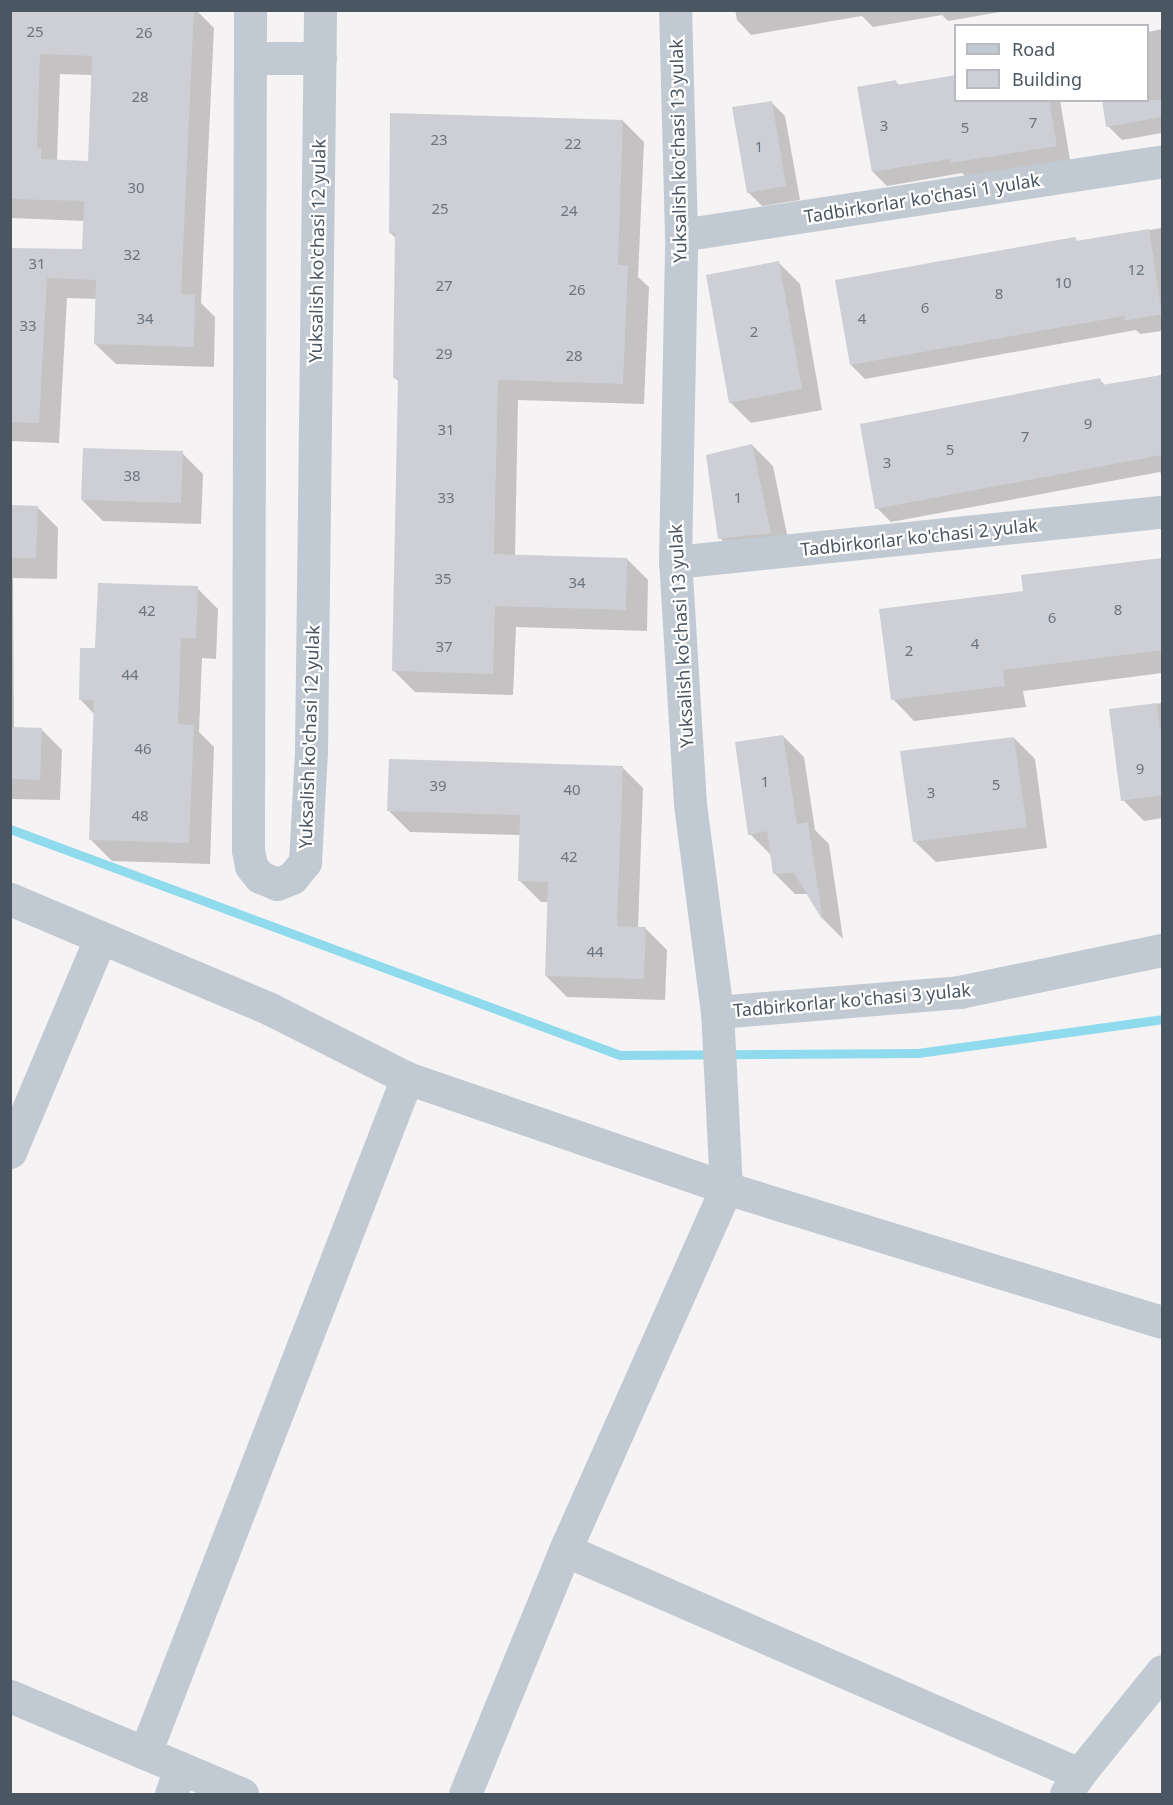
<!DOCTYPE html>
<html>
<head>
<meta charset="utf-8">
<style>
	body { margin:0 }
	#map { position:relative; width:1173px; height:1805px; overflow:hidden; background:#f5f3f3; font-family:"Noto Sans",sans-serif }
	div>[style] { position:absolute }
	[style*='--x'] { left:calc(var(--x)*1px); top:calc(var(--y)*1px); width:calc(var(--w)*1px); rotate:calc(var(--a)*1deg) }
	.shadow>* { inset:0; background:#0003 }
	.stream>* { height:9px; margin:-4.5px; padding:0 4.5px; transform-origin:4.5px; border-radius:4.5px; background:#90daee }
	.building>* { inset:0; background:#cdcfd5 }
	.street>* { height:33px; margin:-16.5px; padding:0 16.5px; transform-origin:16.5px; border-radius:16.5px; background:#c1cad2 }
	span { translate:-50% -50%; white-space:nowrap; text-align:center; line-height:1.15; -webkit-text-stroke:4.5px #fff; paint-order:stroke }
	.number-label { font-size:15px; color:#6b747e }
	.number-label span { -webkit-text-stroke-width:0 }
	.street-label { font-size:18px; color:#4a5661 }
	.frame { position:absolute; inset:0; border:12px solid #4a5661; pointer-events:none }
	.legend { position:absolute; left:954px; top:24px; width:195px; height:78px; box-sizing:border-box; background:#fff; border:2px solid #b7bbc0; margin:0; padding:8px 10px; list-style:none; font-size:18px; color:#4a5661 }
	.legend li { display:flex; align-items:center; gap:12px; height:30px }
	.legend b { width:30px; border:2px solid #b7bbc0 }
</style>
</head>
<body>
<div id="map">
	<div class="shadow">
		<div style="clip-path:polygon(evenodd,10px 10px,196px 10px,214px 28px,201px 303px,215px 317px,214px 367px,116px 364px,95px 344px,97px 299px,67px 298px,59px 443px,10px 441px,10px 250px,84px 250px,85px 221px,10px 218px,10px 10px,60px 74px,92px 75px,89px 162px,57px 161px,60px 74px)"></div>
		<div style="clip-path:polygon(735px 10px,1012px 10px,948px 21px,942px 15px,873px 27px,862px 16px,751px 35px,737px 20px)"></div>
		<div style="clip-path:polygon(1162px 29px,1162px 133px,1122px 140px,1108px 126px,1148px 100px,1148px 32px)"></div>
		<div style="clip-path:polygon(896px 82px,900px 86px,956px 100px,1060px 100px,1070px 160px,966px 177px,962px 173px,887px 186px,873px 172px)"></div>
		<div style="clip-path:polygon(771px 102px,785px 116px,800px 200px,762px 206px,748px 192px)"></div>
		<div style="clip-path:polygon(623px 121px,644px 142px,638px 277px,649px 287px,644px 404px,518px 400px,515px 556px,627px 559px,648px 580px,647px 631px,516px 627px,513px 695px,415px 692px,394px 671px,399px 382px,395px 378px,397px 239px,390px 233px)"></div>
		<div style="clip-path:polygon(1162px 228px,1162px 331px,1140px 334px,1136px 330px,865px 379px,851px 365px,1075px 238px,1078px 242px)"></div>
		<div style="clip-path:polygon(779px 263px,800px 284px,822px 410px,751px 423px,730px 402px)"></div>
		<div style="clip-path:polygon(1162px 375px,1162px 475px,1160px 472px,891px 522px,877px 508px,1100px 380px,1106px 386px)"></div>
		<div style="clip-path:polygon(752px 445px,773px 466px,791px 554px,741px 559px,720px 538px)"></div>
		<div style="clip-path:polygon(182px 453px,203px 474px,201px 524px,103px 521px,82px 500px)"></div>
		<div style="clip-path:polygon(10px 506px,37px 507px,58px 528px,57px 579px,13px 578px,14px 728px,41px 729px,62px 750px,60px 800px,10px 799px)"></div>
		<div style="clip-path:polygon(1162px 559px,1162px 673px,1023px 691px,1026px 707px,914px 721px,893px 699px,1025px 592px,1023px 577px)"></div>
		<div style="clip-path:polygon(197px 588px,218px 609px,216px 659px,202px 658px,199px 732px,214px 747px,210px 864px,112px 861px,91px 840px,95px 715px,80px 699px,97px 650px)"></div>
		<div style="clip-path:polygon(1162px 703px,1162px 818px,1144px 821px,1123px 800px,1110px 711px)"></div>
		<div style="clip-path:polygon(783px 736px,804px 757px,815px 830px,829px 844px,843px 939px,824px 920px,808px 894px,795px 894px,774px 873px,771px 855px,750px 834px)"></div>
		<div style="clip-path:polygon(1014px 738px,1035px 759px,1047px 848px,936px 862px,914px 841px)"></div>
		<div style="clip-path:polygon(622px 767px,643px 788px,638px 928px,646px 929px,667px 950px,665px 1000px,567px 997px,546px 976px,549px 902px,541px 902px,520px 881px,521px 835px,410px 832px,389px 811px)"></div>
	</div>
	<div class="stream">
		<div style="--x:10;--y:829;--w:651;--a:20.33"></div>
		<div style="--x:620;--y:1055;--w:298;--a:-0.4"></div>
		<div style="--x:918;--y:1053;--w:246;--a:-7.9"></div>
	</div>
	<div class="building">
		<div style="clip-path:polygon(evenodd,10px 10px,194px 10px,181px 294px,195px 295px,194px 347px,94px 344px,96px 280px,47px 278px,39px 423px,10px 422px,10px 248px,82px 249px,84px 201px,10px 199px,10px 10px,40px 54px,92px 56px,88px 161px,41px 159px,41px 148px,37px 147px,40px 54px)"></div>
		<div style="clip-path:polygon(956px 75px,956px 100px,1049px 100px,1057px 146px,951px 163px,950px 159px,872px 172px,857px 87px,896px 80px,897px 85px)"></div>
		<div style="clip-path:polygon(1102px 100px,1162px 100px,1162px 117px,1106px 127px)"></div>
		<div style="clip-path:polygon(772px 101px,786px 186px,747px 193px,732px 107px)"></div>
		<div style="clip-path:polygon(390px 113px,623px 120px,618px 265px,628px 265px,623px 384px,498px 380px,494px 554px,627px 558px,626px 610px,495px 606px,493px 674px,392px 671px,398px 379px,393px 378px,395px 233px,389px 233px)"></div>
		<div style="clip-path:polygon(1149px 229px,1162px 314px,1125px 321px,1124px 316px,850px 365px,835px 280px,1075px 237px,1076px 241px)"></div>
		<div style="clip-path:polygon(779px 261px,802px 389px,729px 403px,706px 275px)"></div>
		<div style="clip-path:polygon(1162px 375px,1162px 455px,875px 509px,860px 424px,1100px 378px,1102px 385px)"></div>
		<div style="clip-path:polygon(752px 444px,771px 533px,718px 539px,706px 455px)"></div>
		<div style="clip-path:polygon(83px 448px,183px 451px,181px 503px,81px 500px)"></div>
		<div style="clip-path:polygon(10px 505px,38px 506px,36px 558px,10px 558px)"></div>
		<div style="clip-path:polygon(1162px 558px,1162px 650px,1003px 670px,1005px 686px,891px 700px,879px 609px,1023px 591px,1021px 575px)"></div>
		<div style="clip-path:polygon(98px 583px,198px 586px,196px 638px,181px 638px,178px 724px,194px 725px,189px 843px,89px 840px,94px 700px,79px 700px,80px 648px,95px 648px)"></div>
		<div style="clip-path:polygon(1157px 703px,1162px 744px,1162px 795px,1121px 801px,1109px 709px)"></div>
		<div style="clip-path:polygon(10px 727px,42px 728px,40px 780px,10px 779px)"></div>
		<div style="clip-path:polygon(783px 735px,797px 824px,808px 822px,823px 921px,794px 873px,773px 874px,767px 831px,748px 835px,735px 742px)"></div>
		<div style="clip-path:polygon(1014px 737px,1027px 827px,913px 842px,900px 751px)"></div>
		<div style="clip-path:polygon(389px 759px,623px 766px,617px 926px,646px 927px,644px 979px,545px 976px,548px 882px,518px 881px,520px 815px,387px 811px)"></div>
	</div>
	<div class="street">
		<div style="--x:250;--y:10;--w:840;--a:90.14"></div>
		<div style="--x:248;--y:850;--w:16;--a:79"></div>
		<div style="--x:251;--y:866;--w:14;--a:51"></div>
		<div style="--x:260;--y:877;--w:18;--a:22"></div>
		<div style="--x:277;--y:884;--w:16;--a:-22"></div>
		<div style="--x:292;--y:878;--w:21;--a:-51"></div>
		<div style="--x:305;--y:862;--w:111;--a:-86.9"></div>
		<div style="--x:311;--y:751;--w:741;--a:-89.3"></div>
		<div style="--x:250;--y:58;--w:70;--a:0"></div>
		<div style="--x:681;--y:235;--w:487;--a:-8.7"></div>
		<div style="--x:675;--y:562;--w:490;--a:-5.9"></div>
		<div style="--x:10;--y:899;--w:282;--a:22.9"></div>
		<div style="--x:270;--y:1009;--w:153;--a:26.7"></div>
		<div style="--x:407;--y:1078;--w:337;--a:19"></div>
		<div style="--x:726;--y:1188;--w:456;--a:17.1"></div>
		<div style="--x:717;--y:1012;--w:243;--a:-4.7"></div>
		<div style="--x:959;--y:992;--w:207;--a:-11.7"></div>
		<div style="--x:10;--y:1152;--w:233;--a:-67.1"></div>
		<div style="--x:565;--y:1550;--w:561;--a:23.55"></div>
		<div style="--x:10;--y:1696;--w:252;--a:22.9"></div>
		<div style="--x:145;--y:1753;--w:724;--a:-68.79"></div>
		<div style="--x:171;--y:1794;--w:28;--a:-71"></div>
		<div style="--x:465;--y:1794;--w:264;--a:-67.7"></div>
		<div style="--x:565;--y:1550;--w:396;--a:-66"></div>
		<div style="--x:726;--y:1188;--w:176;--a:-92.9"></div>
		<div style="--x:717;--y:1012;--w:210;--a:-97.4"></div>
		<div style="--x:690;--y:804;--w:242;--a:-93.5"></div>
		<div style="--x:675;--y:562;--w:327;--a:-88.9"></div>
		<div style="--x:681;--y:235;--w:225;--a:-91.5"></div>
		<div style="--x:1066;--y:1794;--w:24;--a:-57"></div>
		<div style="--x:1079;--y:1774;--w:132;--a:-51.1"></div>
	</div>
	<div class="number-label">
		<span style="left:35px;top:32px">25</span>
		<span style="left:144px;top:33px">26</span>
		<span style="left:140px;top:97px">28</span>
		<span style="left:1033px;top:123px">7</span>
		<span style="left:884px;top:126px">3</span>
		<span style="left:965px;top:128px">5</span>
		<span style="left:439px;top:140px">23</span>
		<span style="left:573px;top:144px">22</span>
		<span style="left:759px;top:147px">1</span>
		<span style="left:136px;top:188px">30</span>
		<span style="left:440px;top:209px">25</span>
		<span style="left:569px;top:211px">24</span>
		<span style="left:132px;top:255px">32</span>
		<span style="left:37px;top:264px">31</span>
		<span style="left:1136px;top:270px">12</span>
		<span style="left:1063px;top:283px">10</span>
		<span style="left:444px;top:286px">27</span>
		<span style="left:577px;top:290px">26</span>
		<span style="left:999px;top:294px">8</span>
		<span style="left:925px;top:308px">6</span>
		<span style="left:145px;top:319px">34</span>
		<span style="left:862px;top:319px">4</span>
		<span style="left:28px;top:326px">33</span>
		<span style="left:754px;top:332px">2</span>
		<span style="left:444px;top:354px">29</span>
		<span style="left:574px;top:356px">28</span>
		<span style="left:1088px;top:424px">9</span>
		<span style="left:446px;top:430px">31</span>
		<span style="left:1025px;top:437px">7</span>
		<span style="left:950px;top:450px">5</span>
		<span style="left:887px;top:463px">3</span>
		<span style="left:132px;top:476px">38</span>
		<span style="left:446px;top:498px">33</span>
		<span style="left:738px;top:498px">1</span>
		<span style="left:443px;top:579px">35</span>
		<span style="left:577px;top:583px">34</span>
		<span style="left:1118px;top:610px">8</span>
		<span style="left:147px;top:611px">42</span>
		<span style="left:1052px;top:618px">6</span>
		<span style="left:975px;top:644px">4</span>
		<span style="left:444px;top:647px">37</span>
		<span style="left:909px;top:651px">2</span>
		<span style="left:130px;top:675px">44</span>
		<span style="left:143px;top:749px">46</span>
		<span style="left:1140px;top:769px">9</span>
		<span style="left:765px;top:782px">1</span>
		<span style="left:996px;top:785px">5</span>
		<span style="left:438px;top:786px">39</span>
		<span style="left:572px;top:790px">40</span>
		<span style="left:931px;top:793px">3</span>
		<span style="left:140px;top:816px">48</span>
		<span style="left:569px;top:857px">42</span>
		<span style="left:595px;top:952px">44</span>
	</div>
	<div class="street-label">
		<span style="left:678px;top:151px;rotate:-91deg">Yuksalish ko'chasi 13 yulak</span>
		<span style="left:922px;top:198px;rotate:-9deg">Tadbirkorlar ko'chasi 1 yulak</span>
		<span style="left:317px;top:251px;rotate:-89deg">Yuksalish ko'chasi 12 yulak</span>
		<span style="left:919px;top:537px;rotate:-6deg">Tadbirkorlar ko'chasi 2 yulak</span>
		<span style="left:681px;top:636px;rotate:-93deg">Yuksalish ko'chasi 13 yulak</span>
		<span style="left:309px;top:737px;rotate:-88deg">Yuksalish ko'chasi 12 yulak</span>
		<span style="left:852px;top:1000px;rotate:-5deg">Tadbirkorlar ko'chasi 3 yulak</span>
	</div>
	<div class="frame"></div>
	<ul class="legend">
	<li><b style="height:8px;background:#c1cad2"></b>Road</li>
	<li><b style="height:16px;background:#cdcfd5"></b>Building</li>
	</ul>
</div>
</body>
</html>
